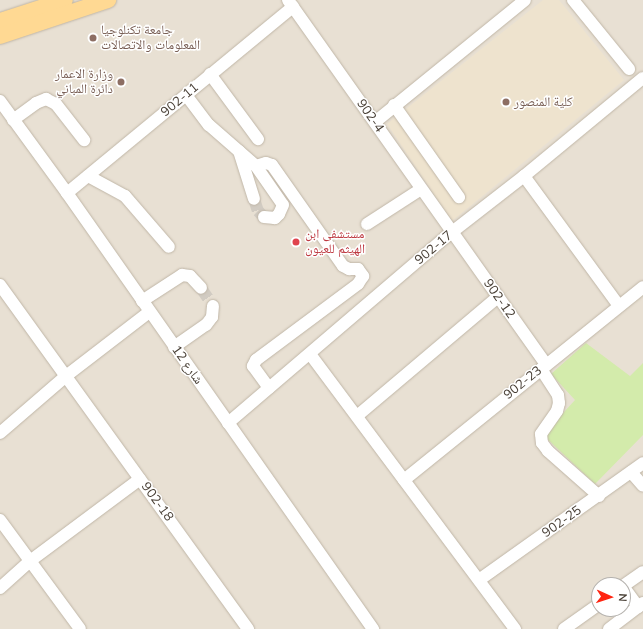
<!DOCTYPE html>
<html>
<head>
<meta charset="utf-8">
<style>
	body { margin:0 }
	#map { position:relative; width:643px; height:629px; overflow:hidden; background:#f4eee5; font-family:"Nunito Sans","Noto Naskh Arabic",sans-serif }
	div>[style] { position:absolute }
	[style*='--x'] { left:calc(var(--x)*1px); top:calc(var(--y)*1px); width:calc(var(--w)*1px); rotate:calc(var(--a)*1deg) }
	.residential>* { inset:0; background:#e8e0d3 }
	.education>* { inset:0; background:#eee3ce }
	.green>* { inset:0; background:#d3ebab }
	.minor-tunnel>* { height:12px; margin-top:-6px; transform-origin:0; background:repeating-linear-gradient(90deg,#d1cbc2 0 12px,transparent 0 18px) }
	.roads { filter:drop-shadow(0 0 1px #c0b6a7) drop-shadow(0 0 1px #c0b6a7) }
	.minor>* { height:12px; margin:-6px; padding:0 6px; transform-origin:6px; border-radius:6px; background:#fff }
	.major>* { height:16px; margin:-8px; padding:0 8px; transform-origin:8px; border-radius:8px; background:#ffd993 }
	.dots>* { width:11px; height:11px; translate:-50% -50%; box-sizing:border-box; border:2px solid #fff; border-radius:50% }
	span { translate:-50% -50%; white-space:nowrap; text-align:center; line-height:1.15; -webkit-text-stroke:3px #fff; paint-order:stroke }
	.education-label { font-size:13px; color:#785e54 }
	.left { translate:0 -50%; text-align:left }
	.right { translate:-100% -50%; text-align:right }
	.street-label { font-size:13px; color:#473e34 }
	.health-label { font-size:13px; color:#be3a42 }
	.north { position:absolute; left:591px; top:577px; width:40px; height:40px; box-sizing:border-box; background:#fff; border:1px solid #b5b2ae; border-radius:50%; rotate:93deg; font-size:11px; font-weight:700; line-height:16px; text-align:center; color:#473e34 }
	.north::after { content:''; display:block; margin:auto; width:14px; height:18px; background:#ff2511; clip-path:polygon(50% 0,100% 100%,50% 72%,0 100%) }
</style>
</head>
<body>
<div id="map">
	<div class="residential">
		<div style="clip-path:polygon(evenodd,0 0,643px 0,643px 629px,0 629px,0 0,599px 585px,623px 585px,623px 609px,599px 609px,599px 585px)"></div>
	</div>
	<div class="education">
		<div style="clip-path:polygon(543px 0,559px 0,624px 80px,452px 221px,387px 124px)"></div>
	</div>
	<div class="green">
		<div style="clip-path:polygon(586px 343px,630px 376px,643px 363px,643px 435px,595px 484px,543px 435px,575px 400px,551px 374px)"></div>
	</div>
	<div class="minor-tunnel">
		<div style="--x:254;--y:199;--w:13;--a:72"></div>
		<div style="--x:258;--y:211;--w:8;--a:45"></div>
		<div style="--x:201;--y:288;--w:22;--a:56"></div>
	</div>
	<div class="roads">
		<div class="minor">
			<div style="--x:288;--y:0;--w:447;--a:54.7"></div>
			<div style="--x:573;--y:0;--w:89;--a:50.9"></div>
			<div style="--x:210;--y:74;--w:81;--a:53.6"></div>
			<div style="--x:186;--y:95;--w:38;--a:53"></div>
			<div style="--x:209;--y:125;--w:62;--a:41.1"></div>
			<div style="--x:256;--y:166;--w:47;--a:55.3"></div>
			<div style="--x:283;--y:205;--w:10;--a:114"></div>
			<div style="--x:279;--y:214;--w:6;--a:135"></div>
			<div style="--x:275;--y:218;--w:11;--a:-175"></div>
			<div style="--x:0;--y:101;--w:114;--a:53.9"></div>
			<div style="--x:67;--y:193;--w:533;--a:54.94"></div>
			<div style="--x:394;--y:105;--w:113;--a:54.8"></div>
			<div style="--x:13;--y:120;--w:29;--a:-36"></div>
			<div style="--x:36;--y:103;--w:11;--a:-22"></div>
			<div style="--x:46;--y:99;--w:11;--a:27"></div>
			<div style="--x:56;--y:104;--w:46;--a:52.1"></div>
			<div style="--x:375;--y:122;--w:193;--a:-39.1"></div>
			<div style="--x:239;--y:151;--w:50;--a:72.6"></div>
			<div style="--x:256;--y:166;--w:10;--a:-17"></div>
			<div style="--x:266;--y:163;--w:6;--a:18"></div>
			<div style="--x:272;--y:165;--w:123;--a:54.9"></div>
			<div style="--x:343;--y:266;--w:7;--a:27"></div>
			<div style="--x:349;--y:269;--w:9;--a:0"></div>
			<div style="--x:358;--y:269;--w:9;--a:54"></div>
			<div style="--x:363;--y:276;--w:9;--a:122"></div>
			<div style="--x:358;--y:284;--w:127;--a:143.3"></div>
			<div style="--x:256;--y:360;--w:7;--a:117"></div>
			<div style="--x:253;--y:366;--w:27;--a:54"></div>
			<div style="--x:88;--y:176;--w:42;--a:28.4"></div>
			<div style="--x:125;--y:196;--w:67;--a:49.2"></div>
			<div style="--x:524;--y:176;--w:161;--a:53.8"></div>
			<div style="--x:67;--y:193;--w:293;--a:-39.5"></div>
			<div style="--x:367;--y:224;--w:64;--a:-32.9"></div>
			<div style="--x:0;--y:285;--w:424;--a:54.2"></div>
			<div style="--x:142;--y:301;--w:48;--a:-33"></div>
			<div style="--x:182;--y:275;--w:8;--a:7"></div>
			<div style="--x:190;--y:276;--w:16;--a:47"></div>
			<div style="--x:174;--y:347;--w:39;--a:-35"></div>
			<div style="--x:206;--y:325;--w:10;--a:-53"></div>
			<div style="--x:212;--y:317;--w:11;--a:-85"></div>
			<div style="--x:310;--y:354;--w:343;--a:53.3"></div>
			<div style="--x:541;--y:369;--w:31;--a:57"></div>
			<div style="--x:558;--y:395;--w:8;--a:83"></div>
			<div style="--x:559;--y:403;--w:8;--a:104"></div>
			<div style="--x:557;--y:411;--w:28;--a:125"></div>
			<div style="--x:541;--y:434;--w:9;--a:84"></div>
			<div style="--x:542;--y:443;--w:10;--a:53"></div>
			<div style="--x:548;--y:451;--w:68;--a:41.4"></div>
			<div style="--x:357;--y:416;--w:185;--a:-40.2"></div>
			<div style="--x:228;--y:423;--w:294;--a:-40.5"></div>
			<div style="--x:452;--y:232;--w:91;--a:-37.9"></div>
			<div style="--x:524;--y:176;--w:154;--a:-39.5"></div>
			<div style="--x:0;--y:433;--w:87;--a:-40.8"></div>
			<div style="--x:66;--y:376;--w:105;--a:-37.6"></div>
			<div style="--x:631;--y:472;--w:18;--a:49"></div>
			<div style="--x:404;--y:480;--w:307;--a:-38.9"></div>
			<div style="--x:0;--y:520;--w:135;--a:53.7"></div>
			<div style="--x:479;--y:580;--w:201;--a:-35.5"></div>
			<div style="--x:623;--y:586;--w:26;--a:54"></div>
			<div style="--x:623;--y:586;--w:24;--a:-35"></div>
			<div style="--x:0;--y:588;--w:40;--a:-42"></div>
			<div style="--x:30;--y:561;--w:137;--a:-36.7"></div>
			<div style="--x:564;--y:629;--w:43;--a:-35.5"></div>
			<div style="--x:609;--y:629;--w:43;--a:-37.4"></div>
		</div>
		<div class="major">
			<div style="--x:0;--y:21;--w:68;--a:-17.9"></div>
			<div style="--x:0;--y:36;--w:114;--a:-18.4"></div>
		</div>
	</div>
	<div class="dots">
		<div style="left:93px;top:38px;background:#8d6e63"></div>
		<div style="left:121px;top:82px;background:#8d6e63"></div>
		<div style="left:506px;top:102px;background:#8d6e63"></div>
		<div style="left:296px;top:242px;background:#e0444e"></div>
	</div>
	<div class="education-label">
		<span class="left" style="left:101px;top:38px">جامعة تكنلوجيا<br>المعلومات والاتصالات</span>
		<span class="right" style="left:113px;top:82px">وزارة الاعمار<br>دائرة المباني</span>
		<span class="left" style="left:514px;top:102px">كلية المنصور</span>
	</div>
	<div class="street-label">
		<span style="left:180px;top:100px;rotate:-40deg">902-11</span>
		<span style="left:370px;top:116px;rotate:55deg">902-4</span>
		<span style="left:434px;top:248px;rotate:-40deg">902-17</span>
		<span style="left:499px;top:299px;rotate:55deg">902-12</span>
		<span style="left:187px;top:365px;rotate:55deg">شارع 12</span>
		<span style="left:523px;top:383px;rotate:-39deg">902-23</span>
		<span style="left:157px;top:502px;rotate:54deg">902-18</span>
		<span style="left:562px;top:522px;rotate:-35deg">902-25</span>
	</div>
	<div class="health-label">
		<span class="left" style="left:305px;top:242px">مستشفى ابن<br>الهيثم للعيون</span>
	</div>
	<div class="north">N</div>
</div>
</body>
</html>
